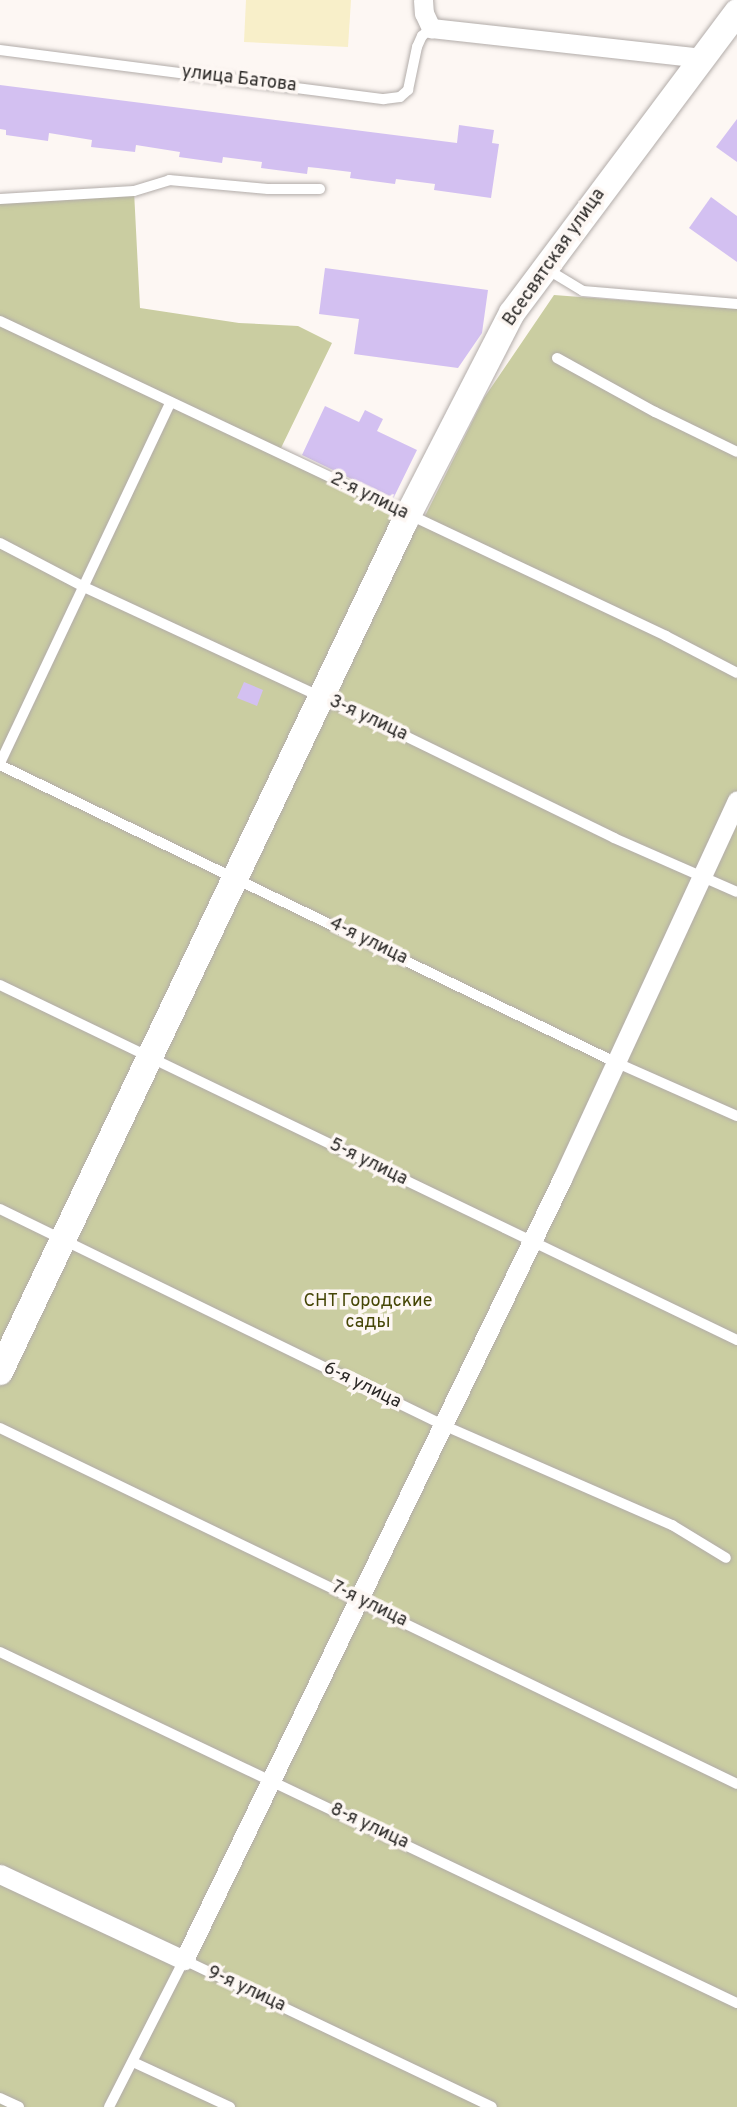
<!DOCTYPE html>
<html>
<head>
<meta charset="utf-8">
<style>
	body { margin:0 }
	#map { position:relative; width:737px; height:2107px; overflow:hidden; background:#fdf7f3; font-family:Overpass,sans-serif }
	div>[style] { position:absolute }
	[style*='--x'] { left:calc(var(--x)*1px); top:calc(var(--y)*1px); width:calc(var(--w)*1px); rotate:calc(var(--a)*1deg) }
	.green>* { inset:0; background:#cacda1 }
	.sand>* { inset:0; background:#f8efc9 }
	.building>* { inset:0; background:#d3c0f1 }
	.roads { filter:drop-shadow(0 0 2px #b2aca9) drop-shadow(0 0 2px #b2aca9) }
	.lane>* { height:10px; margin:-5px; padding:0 5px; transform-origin:5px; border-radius:5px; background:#fff }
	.street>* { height:19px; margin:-9.5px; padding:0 9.5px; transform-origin:9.5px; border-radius:9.5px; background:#fff }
	.secondary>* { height:26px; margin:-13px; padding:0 13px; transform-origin:13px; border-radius:13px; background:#fff }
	span { translate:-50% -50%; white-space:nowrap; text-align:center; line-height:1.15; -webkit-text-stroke:7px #fdf7f3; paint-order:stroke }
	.street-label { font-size:18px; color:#292725 }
	.park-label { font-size:18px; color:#454606 }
</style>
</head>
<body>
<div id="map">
	<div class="green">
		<div style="clip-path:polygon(134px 191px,140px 308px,239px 323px,298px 326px,332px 343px,281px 448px,423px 520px,484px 398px,554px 295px,737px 309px,737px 2107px,0 2107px,0 199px)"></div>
	</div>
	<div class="sand">
		<div style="clip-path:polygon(246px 0,351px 0,348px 47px,244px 42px)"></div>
	</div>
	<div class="building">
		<div style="clip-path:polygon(0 85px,457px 143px,459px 125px,494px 130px,492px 143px,499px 144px,491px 198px,434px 190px,435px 184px,396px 179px,395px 184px,350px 178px,351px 172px,318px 168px,308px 167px,307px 174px,261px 168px,262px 162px,223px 157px,222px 163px,179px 157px,180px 152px,136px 145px,135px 152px,91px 147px,92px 140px,49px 133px,48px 141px,6px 135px,6px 130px,0 129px)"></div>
		<div style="clip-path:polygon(737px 119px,737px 162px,716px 147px)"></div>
		<div style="clip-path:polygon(711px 197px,737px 216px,737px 262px,689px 228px)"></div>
		<div style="clip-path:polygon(325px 268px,488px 290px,482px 333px,458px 368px,354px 354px,359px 319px,319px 314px)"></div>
		<div style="clip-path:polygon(325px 406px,359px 422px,365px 410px,383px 419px,377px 431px,417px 450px,393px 499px,302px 455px)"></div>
		<div style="clip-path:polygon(244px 682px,263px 690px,257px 706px,237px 698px)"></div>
	</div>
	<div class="roads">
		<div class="lane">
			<div style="--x:0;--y:50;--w:387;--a:7.3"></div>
			<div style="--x:384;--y:99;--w:16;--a:-7"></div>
			<div style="--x:400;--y:97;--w:11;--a:-41"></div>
			<div style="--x:408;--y:90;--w:44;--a:-78.2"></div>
			<div style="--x:417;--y:47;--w:12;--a:-66"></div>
			<div style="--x:422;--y:36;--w:12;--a:-42"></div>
			<div style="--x:0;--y:199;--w:134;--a:-3.4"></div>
			<div style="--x:134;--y:191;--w:37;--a:-17"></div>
			<div style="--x:169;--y:180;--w:99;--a:5.2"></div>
			<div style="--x:268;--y:189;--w:52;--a:0"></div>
			<div style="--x:545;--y:268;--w:44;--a:31.2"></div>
			<div style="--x:583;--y:291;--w:155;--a:4.8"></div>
			<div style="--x:0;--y:321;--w:737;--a:25.31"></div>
			<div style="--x:666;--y:636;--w:80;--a:27.5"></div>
			<div style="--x:557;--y:358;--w:112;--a:28.9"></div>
			<div style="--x:655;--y:412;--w:91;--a:26"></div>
			<div style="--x:0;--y:543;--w:95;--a:27.6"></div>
			<div style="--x:84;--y:587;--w:349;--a:24.9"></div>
			<div style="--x:401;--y:734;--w:237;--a:26"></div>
			<div style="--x:614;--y:838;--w:134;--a:23.7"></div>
			<div style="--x:0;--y:763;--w:399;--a:-64.7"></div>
			<div style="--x:0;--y:765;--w:683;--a:25.78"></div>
			<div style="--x:615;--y:1062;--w:133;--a:23.9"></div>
			<div style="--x:0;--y:985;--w:818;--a:25.72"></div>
			<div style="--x:0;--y:1209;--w:493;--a:26"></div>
			<div style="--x:443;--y:1425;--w:250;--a:23.6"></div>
			<div style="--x:672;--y:1525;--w:63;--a:31.4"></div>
			<div style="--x:0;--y:1428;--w:818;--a:25.78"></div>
			<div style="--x:0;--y:1652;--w:816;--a:25.47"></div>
			<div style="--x:133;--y:2062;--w:107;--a:24.9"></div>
			<div style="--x:0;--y:2098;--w:21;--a:25"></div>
			<div style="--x:109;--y:2107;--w:165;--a:-63"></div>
			<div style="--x:184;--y:1960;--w:341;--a:25.5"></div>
		</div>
		<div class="street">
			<div style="--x:423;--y:0;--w:13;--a:86"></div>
			<div style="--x:424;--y:13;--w:17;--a:65"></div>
			<div style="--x:431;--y:28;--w:273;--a:6.3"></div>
			<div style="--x:0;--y:1874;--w:203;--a:25.1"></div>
			<div style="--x:184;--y:1960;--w:868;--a:-64.17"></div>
			<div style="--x:562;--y:1179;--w:417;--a:-65.2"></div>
		</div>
		<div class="secondary">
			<div style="--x:0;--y:1372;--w:940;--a:-64.55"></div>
			<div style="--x:404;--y:523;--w:236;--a:-62.8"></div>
			<div style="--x:512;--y:313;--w:376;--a:-53.2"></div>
		</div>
	</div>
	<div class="street-label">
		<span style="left:239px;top:80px;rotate:7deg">улица Батова</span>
		<span style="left:555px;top:258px;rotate:-55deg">Всесвятская улица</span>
		<span style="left:369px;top:497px;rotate:26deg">2-я улица</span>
		<span style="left:368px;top:719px;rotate:25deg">3-я улица</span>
		<span style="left:368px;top:942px;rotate:26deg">4-я улица</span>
		<span style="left:368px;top:1163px;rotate:26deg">5-я улица</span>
		<span style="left:362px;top:1386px;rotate:26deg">6-я улица</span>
		<span style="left:369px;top:1605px;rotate:26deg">7-я улица</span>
		<span style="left:369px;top:1827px;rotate:25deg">8-я улица</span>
		<span style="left:246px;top:1990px;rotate:25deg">9-я улица</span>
	</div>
	<div class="park-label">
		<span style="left:368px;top:1313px">СНТ Городские<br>сады</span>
	</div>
</div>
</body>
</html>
